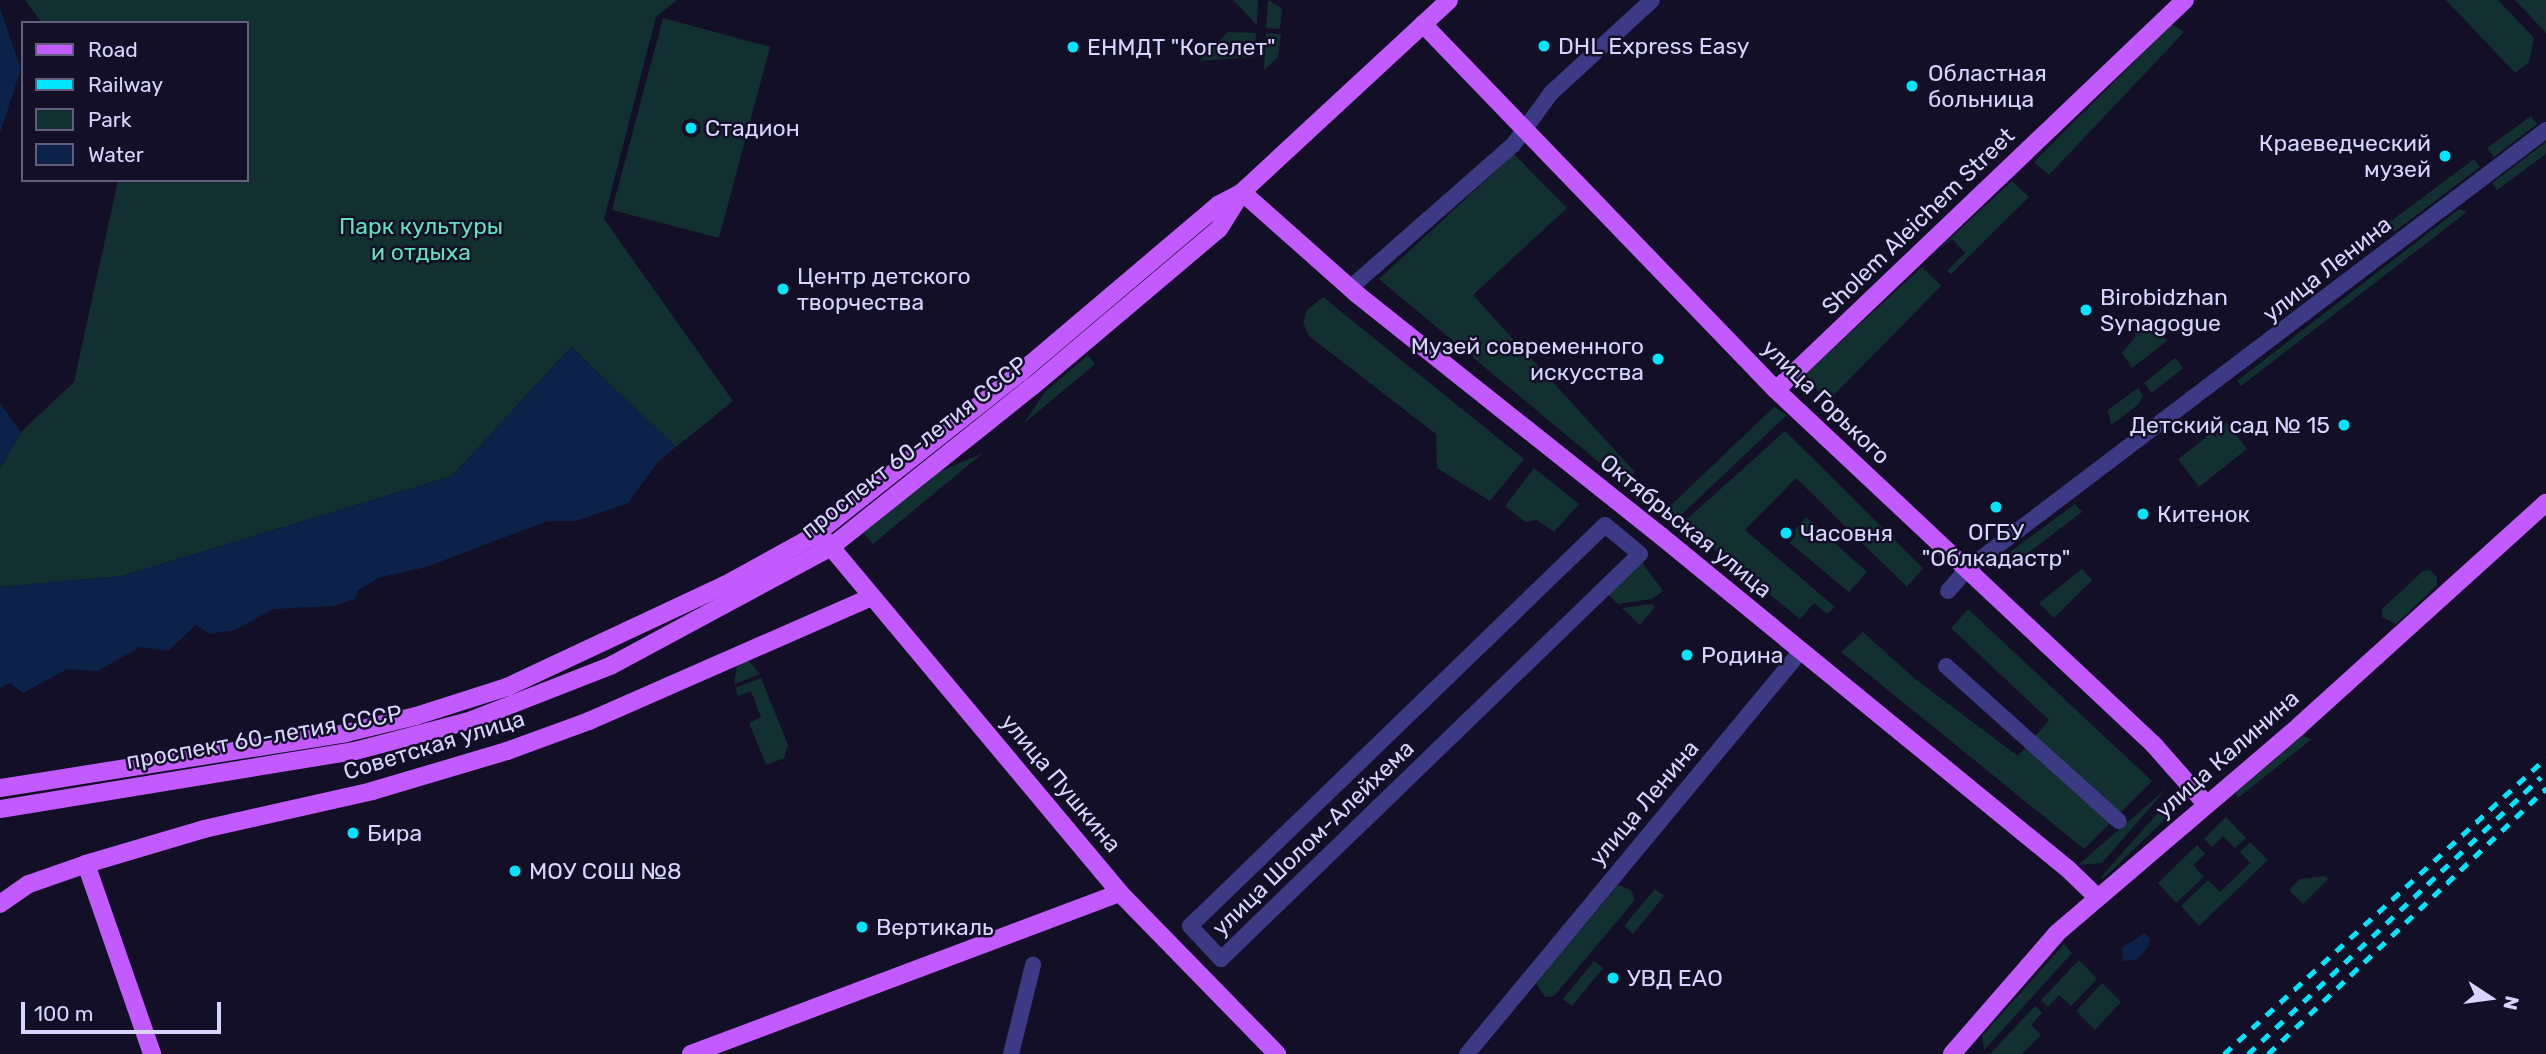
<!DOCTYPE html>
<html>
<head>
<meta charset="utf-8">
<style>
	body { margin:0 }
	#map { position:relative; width:2546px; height:1054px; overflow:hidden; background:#130f26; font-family:Rubik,sans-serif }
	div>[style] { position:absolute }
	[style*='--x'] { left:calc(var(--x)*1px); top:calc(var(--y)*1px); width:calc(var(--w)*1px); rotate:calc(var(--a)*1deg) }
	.green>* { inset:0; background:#12302f }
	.water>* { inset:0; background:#0c2248 }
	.minor>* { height:16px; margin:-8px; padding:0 8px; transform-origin:8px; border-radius:8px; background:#3d3a85 }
	.major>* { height:18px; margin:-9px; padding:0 9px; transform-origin:9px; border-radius:9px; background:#c25bff }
	.rail>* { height:4.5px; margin-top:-2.25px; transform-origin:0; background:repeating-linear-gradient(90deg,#00e5ff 0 10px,transparent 0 19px) }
	.dots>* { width:19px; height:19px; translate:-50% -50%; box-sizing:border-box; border:4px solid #130f26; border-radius:50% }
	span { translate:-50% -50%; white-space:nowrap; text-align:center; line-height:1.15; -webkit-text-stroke:5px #130f26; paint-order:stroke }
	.poi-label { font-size:23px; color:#d9d4ff }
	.left { translate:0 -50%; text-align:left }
	.right { translate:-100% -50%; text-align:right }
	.street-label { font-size:23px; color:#d9d4ff }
	.park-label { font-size:23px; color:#5fe0c0 }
	.legend { position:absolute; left:21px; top:21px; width:228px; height:161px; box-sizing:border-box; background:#130f26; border:2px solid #625e7d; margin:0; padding:9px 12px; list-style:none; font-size:21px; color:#d9d4ff }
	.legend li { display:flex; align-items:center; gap:14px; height:35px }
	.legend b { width:35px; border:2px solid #625e7d }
	.north { position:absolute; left:2455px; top:963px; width:70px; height:70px; -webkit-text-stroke:5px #130f26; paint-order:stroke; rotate:103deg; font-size:19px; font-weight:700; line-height:28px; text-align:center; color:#d9d4ff }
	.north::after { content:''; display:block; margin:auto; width:24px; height:32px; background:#d9d4ff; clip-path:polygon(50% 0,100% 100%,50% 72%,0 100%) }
	.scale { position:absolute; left:21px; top:1002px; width:200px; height:32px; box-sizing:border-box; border:4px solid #d9d4ff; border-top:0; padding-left:9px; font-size:21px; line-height:24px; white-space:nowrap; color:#d9d4ff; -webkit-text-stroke:5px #130f26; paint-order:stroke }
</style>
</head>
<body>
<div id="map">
	<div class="green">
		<div style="clip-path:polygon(25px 0,677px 0,656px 17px,604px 219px,733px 401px,676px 447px,571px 347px,452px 476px,122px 576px,0 587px,0 468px,21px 432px,74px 382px,118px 180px,247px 180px,247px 23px,42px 23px)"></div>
		<div style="clip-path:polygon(1233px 0,1258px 0,1257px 25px)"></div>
		<div style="clip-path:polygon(1268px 0,1282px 8px,1280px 29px,1266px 28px)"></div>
		<div style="clip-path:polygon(2446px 0,2498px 0,2534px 38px,2529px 62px,2515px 73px)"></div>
		<div style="clip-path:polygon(2515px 0,2546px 0,2546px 33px)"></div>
		<div style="clip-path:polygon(663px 18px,770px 47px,719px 238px,612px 210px)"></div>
		<div style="clip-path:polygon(2172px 24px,2184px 32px,2049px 175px,2034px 162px)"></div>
		<div style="clip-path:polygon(1228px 32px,1256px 33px,1255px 57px,1199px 61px)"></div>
		<div style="clip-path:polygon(1266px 33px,1281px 34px,1278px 57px,1264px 70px)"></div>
		<div style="clip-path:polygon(2531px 116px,2537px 124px,2494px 157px,2487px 148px)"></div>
		<div style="clip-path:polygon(2546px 142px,2546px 154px,2497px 190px,2492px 183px)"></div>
		<div style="clip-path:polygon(1514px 154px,1567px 208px,1473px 295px,1635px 472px,1624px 483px,1379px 279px)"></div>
		<div style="clip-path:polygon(2474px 159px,2480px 167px,2394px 232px,2387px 224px)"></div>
		<div style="clip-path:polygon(2012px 181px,2029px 197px,1951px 274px,1947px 271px,1965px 253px,1952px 239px,1932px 255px)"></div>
		<div style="clip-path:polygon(2459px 209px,2467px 212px,2241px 386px,2237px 381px)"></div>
		<div style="clip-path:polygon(1922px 267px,1941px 286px,1829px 400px,1802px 377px)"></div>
		<div style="clip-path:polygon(1323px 297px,1524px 459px,1490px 501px,1437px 468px,1436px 434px,1309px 336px,1303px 323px,1307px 310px)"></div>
		<div style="clip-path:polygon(2158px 326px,2167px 341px,2132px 368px,2122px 353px,2136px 336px,2134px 330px)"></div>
		<div style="clip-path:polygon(1088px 355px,1095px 364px,1023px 424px,1045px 392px)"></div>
		<div style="clip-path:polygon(2175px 358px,2183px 368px,2152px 393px,2144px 383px)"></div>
		<div style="clip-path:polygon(2138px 388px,2143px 396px,2138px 405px,2111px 425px,2108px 410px)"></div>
		<div style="clip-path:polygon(1774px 407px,1787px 415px,1680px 516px,1666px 510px)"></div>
		<div style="clip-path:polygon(2226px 422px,2247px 449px,2199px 487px,2178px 459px)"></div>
		<div style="clip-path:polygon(1785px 431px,1923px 568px,1907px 587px,1796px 478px,1745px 530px,1835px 607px,1827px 614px,1814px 603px,1800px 619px,1688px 528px,1685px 521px)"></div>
		<div style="clip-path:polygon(983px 453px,873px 544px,862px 531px,939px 472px)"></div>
		<div style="clip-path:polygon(1534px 468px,1579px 504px,1554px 532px,1537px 520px,1525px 522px,1505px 506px)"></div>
		<div style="clip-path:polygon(2075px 504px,2082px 512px,2007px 569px,1999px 560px)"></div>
		<div style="clip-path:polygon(1806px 517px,1867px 572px,1849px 592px,1786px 540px)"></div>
		<div style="clip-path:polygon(1641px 561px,1663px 591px,1652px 599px,1618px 604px,1607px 593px)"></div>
		<div style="clip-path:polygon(2082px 569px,2092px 580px,2054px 618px,2039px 603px)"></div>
		<div style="clip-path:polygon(2430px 570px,2437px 577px,2437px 585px,2396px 624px,2382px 617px,2382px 609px,2423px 571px)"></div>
		<div style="clip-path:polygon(1652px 604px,1655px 607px,1640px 625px,1622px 608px)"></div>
		<div style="clip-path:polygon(1968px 609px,2152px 781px,2084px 849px,1841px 652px,1863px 632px,1914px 678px,2018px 756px,2049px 720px,1951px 628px)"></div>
		<div style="clip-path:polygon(748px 660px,760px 674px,734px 684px,737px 665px)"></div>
		<div style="clip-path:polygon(761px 678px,788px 745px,784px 758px,766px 765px,749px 723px,761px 717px,751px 691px,738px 696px,735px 688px)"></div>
		<div style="clip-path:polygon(2302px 736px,2312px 739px,2238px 798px,2235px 793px)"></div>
		<div style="clip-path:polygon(2167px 788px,2102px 863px,2078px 865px)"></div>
		<div style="clip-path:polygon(2178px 790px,2183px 802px,2103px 879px,2101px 877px)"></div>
		<div style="clip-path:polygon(2226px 817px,2246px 838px,2235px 848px,2223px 836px,2212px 847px,2204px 839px)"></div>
		<div style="clip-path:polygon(2250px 842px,2268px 860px,2199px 926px,2181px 906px,2208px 880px,2220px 892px,2250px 863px,2240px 852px)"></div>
		<div style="clip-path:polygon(2197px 845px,2205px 854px,2193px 865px,2204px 877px,2176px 903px,2158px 883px)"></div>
		<div style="clip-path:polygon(2325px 876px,2328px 879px,2303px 904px,2289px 890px,2300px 879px)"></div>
		<div style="clip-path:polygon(1618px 885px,1631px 890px,1635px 900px,1554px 996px,1545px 997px,1536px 983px)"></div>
		<div style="clip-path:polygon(1655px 889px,1664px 896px,1633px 934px,1624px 926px)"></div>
		<div style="clip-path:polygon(2064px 944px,2072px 953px,1984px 1050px,1982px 1036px)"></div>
		<div style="clip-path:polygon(2079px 960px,2097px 979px,2071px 1006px,2059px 995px,2048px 1007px,2041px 1000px)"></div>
		<div style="clip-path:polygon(1594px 961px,1603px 968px,1572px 1006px,1563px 999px)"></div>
		<div style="clip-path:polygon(2102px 983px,2121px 1002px,2095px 1030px,2076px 1011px)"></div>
		<div style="clip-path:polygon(2035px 1006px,2042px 1013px,2031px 1025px,2041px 1035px,2022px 1054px,1990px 1054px)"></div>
	</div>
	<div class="water">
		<div style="clip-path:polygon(0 8px,21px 69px,0 133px)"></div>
		<div style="clip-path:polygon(571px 347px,676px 447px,657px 463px,628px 503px,576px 521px,548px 521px,426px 567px,378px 578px,358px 591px,355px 599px,334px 606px,273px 609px,235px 630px,209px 634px,196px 625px,168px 651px,140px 647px,98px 671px,67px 669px,23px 693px,10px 683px,0 688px,0 587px,122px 576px,452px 476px)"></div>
		<div style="clip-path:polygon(0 403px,21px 432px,0 468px)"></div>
		<div style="clip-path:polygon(2144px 933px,2150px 939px,2148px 947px,2136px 960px,2123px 961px,2122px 948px)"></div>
	</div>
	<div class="minor">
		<div style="--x:1350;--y:288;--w:217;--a:-41.3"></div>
		<div style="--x:1513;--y:145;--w:64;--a:-53.8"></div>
		<div style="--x:1551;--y:93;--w:137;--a:-42.6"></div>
		<div style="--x:1605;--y:525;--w:45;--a:39.6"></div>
		<div style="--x:1640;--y:554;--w:583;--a:135.97"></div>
		<div style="--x:1221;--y:959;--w:45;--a:-133.2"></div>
		<div style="--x:1190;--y:926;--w:577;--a:-44.02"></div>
		<div style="--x:1948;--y:591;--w:29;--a:-49"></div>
		<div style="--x:1967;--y:569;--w:727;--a:-37.17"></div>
		<div style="--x:1946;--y:666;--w:232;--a:41.9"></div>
		<div style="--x:1011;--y:1054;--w:92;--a:-76.1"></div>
		<div style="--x:1467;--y:1054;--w:523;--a:-50.35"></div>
	</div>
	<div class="major">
		<div style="--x:1423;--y:24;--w:508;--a:46.04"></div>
		<div style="--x:1776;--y:390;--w:519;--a:43.2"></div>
		<div style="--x:2154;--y:745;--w:79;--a:48.6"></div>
		<div style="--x:1242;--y:192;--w:155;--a:41.6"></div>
		<div style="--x:1358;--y:295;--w:387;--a:38.5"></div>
		<div style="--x:1661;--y:536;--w:527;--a:39.3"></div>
		<div style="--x:2069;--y:870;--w:40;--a:44"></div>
		<div style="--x:1776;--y:390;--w:565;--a:-43.64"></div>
		<div style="--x:825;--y:540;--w:460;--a:50.1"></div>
		<div style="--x:1120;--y:893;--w:225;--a:45.7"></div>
		<div style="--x:0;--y:788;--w:350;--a:-9"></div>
		<div style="--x:346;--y:733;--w:72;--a:-13.7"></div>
		<div style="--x:416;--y:716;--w:96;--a:-17.7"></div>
		<div style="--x:507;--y:687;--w:241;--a:-25.1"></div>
		<div style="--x:725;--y:585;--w:99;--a:-28.9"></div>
		<div style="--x:812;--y:537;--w:265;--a:-38.3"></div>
		<div style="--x:1020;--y:373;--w:260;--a:-40.3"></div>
		<div style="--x:1218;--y:205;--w:27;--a:-28"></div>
		<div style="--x:1242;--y:192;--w:282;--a:-42.8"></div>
		<div style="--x:0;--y:809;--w:360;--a:-9.3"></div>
		<div style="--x:355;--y:751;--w:121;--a:-14.8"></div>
		<div style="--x:472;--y:720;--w:150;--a:-21.4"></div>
		<div style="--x:612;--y:665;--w:249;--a:-28.3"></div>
		<div style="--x:831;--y:547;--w:258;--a:-38.6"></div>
		<div style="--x:1033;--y:386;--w:243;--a:-40.2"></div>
		<div style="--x:1219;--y:229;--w:44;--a:-58.1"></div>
		<div style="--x:86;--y:864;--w:201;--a:70.8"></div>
		<div style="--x:0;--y:904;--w:35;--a:-35"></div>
		<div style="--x:29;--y:884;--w:60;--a:-19.3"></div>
		<div style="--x:86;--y:864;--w:123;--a:-16.5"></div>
		<div style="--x:204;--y:829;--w:172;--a:-12.7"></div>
		<div style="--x:372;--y:791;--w:141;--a:-16.5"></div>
		<div style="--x:507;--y:751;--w:87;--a:-20.1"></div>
		<div style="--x:589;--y:721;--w:308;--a:-23.7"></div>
		<div style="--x:691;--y:1054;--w:458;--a:-20.6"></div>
		<div style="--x:1952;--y:1054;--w:160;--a:-49"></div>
		<div style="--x:2057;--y:933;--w:318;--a:-40.5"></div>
		<div style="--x:2299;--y:726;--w:333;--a:-42.1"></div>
	</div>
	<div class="rail">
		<div style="--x:2224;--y:1054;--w:437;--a:-42.6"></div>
		<div style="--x:2248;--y:1054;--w:403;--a:-43.4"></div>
		<div style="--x:2268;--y:1054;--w:385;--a:-43.7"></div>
	</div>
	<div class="dots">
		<div style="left:1544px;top:46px;background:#00e5ff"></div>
		<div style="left:1073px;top:47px;background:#00e5ff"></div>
		<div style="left:1912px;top:86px;background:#00e5ff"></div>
		<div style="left:691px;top:128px;background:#00e5ff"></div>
		<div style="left:2445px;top:156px;background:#00e5ff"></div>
		<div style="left:783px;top:289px;background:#00e5ff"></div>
		<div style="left:2086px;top:310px;background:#00e5ff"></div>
		<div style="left:1658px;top:359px;background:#00e5ff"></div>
		<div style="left:2344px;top:425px;background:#00e5ff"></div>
		<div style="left:1996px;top:507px;background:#00e5ff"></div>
		<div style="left:2143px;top:514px;background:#00e5ff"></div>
		<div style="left:1786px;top:533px;background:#00e5ff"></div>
		<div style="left:1687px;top:655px;background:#00e5ff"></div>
		<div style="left:353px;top:833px;background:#00e5ff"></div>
		<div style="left:515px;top:871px;background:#00e5ff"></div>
		<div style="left:862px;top:927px;background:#00e5ff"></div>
		<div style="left:1613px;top:978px;background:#00e5ff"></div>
	</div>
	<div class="poi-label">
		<span class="left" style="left:1558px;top:46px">DHL Express Easy</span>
		<span class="left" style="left:1087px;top:47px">ЕНМДТ "Когелет"</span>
		<span class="left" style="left:1928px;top:86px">Областная<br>больница</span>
		<span class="left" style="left:705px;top:128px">Стадион</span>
		<span class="right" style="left:2431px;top:156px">Краеведческий<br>музей</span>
		<span class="left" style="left:797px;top:289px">Центр детского<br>творчества</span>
		<span class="left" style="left:2100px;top:310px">Birobidzhan<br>Synagogue</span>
		<span class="right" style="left:1644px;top:359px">Музей современного<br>искусства</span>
		<span class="right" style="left:2330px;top:425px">Детский сад № 15</span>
		<span class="left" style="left:2157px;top:514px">Китенок</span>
		<span style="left:1996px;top:545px">ОГБУ<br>"Облкадастр"</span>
		<span class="left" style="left:1800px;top:533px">Часовня</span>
		<span class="left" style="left:1701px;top:655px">Родина</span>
		<span class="left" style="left:367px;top:833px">Бира</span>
		<span class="left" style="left:529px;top:871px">МОУ СОШ №8</span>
		<span class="left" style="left:876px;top:927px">Вертикаль</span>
		<span class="left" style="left:1627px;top:978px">УВД ЕАО</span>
	</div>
	<div class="street-label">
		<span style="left:1918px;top:221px;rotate:-44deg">Sholem Aleichem Street</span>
		<span style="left:2327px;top:269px;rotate:-38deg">улица Ленина</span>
		<span style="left:1826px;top:402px;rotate:44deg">улица Горького</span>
		<span style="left:914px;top:447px;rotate:-38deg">проспект 60-летия СССР</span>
		<span style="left:1686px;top:526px;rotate:39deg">Октябрьская улица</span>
		<span style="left:264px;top:737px;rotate:-10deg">проспект 60-летия СССР</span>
		<span style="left:434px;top:745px;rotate:-17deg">Советская улица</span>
		<span style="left:2227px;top:754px;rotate:-41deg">улица Калинина</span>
		<span style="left:1061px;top:783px;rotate:50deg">улица Пушкина</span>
		<span style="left:1644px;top:803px;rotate:-50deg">улица Ленина</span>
		<span style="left:1313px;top:838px;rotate:-44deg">улица Шолом-Алейхема</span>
	</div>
	<div class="park-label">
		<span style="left:421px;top:239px">Парк культуры<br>и отдыха</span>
	</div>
	<ul class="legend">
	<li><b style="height:9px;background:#c25bff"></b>Road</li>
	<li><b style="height:9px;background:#00e5ff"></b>Railway</li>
	<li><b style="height:19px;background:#12302f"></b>Park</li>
	<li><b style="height:19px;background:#0c2248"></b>Water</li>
	</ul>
	<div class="north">N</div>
	<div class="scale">100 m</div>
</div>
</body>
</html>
